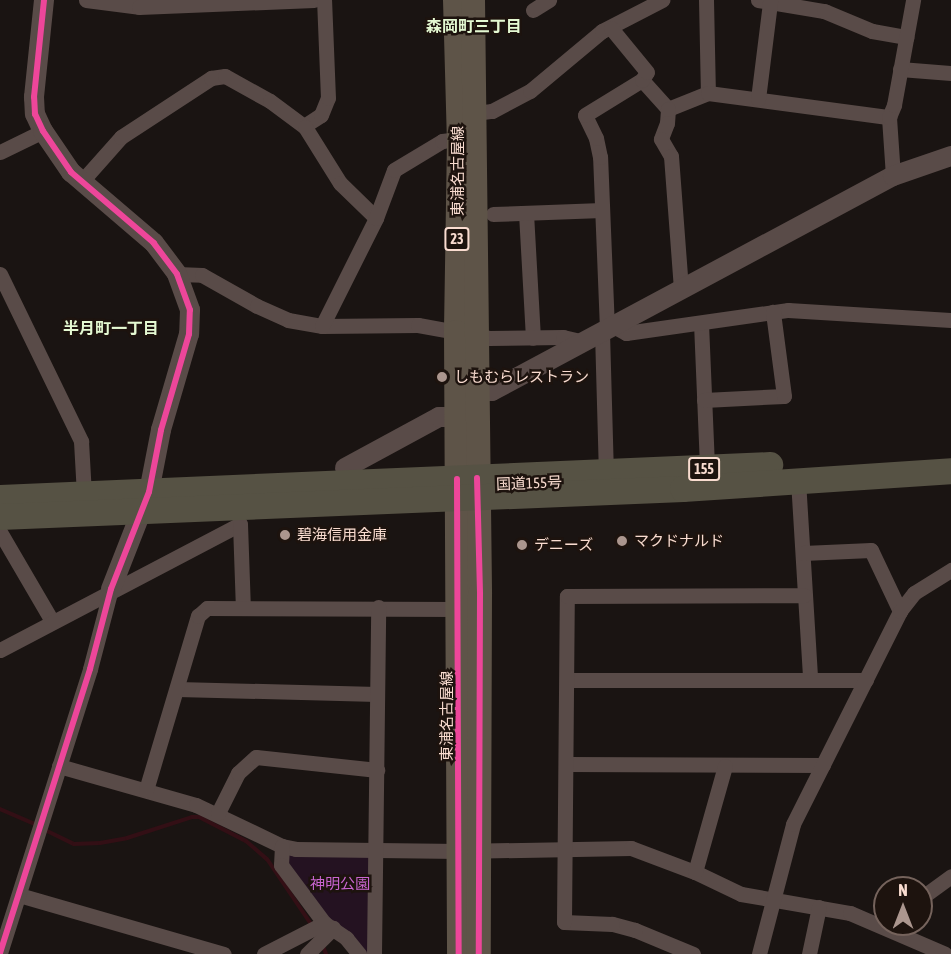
<!DOCTYPE html>
<html>
<head>
<meta charset="utf-8">
<style>
	body { margin:0 }
	#map { position:relative; width:951px; height:954px; overflow:hidden; background:#1a1412; font-family:"Asap Condensed","Noto Sans JP",sans-serif }
	div>[style] { position:absolute }
	[style*='--x'] { left:calc(var(--x)*1px); top:calc(var(--y)*1px); width:calc(var(--w)*1px); rotate:calc(var(--a)*1deg) }
	.green>* { inset:0; background:#241221 }
	.stream>* { height:4px; margin:-2px; padding:0 2px; transform-origin:2px; border-radius:2px; background:#330f15 }
	.minor>* { height:15px; margin:-7.5px; padding:0 7.5px; transform-origin:7.5px; border-radius:7.5px; background:#594b48 }
	.tertiary>* { height:20px; margin:-10px; padding:0 10px; transform-origin:10px; border-radius:10px; background:#594b48 }
	.primary>* { height:24px; margin:-12px; padding:0 12px; transform-origin:12px; border-radius:12px; background:#5e5448 }
	.trunk>* { height:26px; margin:-13px; padding:0 13px; transform-origin:13px; border-radius:13px; background:#565244 }
	.cycleway>* { height:6px; margin:-3px; padding:0 3px; transform-origin:3px; border-radius:3px; background:#ed469a }
	.dots>* { width:16px; height:16px; translate:-50% -50%; box-sizing:border-box; border:3px solid #1d130e; border-radius:50% }
	span { translate:-50% -50%; white-space:nowrap; text-align:center; line-height:1.15; -webkit-text-stroke:5px #1d130e; paint-order:stroke }
	.shield-label span { padding:2px 4px; background:#1d130e; border:2px solid; border-radius:4px; -webkit-text-stroke-width:0 }
	.shield-label { font-size:14px; color:#f9dcd0; font-weight:700 }
	.street-label { font-size:15px; color:#f9dcd0 }
	.poi-label { font-size:15px; color:#f9dcd0 }
	.left { translate:0 -50%; text-align:left }
	.park-label { font-size:15px; color:#c965d0 }
	.neighbourhood-label { font-size:16px; color:#e4f9d2; font-weight:700 }
	.north { position:absolute; left:873px; top:876px; width:60px; height:60px; box-sizing:border-box; background:#1d130e; border:2px solid #75635c; border-radius:50%; rotate:0deg; font-size:16px; font-weight:700; line-height:24px; text-align:center; color:#f9dcd0 }
	.north::after { content:''; display:block; margin:auto; width:21px; height:27px; background:#ab968e; clip-path:polygon(50% 0,100% 100%,50% 72%,0 100%) }
</style>
</head>
<body>
<div id="map">
	<div class="green">
		<div style="clip-path:polygon(282px 846px,378px 850px,374px 954px,359px 954px,281px 865px)"></div>
	</div>
	<div class="stream">
		<div style="--x:0;--y:809;--w:40;--a:23.4"></div>
		<div style="--x:43;--y:829;--w:34;--a:26"></div>
		<div style="--x:74;--y:844;--w:26;--a:-2"></div>
		<div style="--x:100;--y:843;--w:27;--a:-10"></div>
		<div style="--x:127;--y:838;--w:68;--a:-17.9"></div>
		<div style="--x:192;--y:817;--w:7;--a:0"></div>
		<div style="--x:199;--y:817;--w:53;--a:27.1"></div>
		<div style="--x:246;--y:841;--w:28;--a:41"></div>
		<div style="--x:267;--y:859;--w:78;--a:55.9"></div>
		<div style="--x:322;--y:944;--w:11;--a:68"></div>
	</div>
	<div class="minor">
		<div style="--x:86;--y:0;--w:53;--a:7.5"></div>
		<div style="--x:139;--y:7;--w:175;--a:-2.3"></div>
		<div style="--x:706;--y:0;--w:93;--a:88.8"></div>
		<div style="--x:758;--y:0;--w:67;--a:9.5"></div>
		<div style="--x:824;--y:11;--w:52;--a:22.6"></div>
		<div style="--x:872;--y:31;--w:35;--a:10"></div>
		<div style="--x:533;--y:10;--w:19;--a:-32"></div>
		<div style="--x:900;--y:69;--w:51;--a:4.5"></div>
		<div style="--x:642;--y:80;--w:39;--a:48"></div>
		<div style="--x:668;--y:109;--w:43;--a:-21.8"></div>
		<div style="--x:708;--y:93;--w:183;--a:7.6"></div>
		<div style="--x:758;--y:99;--w:98;--a:-82.9"></div>
		<div style="--x:668;--y:109;--w:14;--a:94"></div>
		<div style="--x:667;--y:123;--w:17;--a:111"></div>
		<div style="--x:661;--y:139;--w:20;--a:60"></div>
		<div style="--x:671;--y:156;--w:133;--a:85.7"></div>
		<div style="--x:475;--y:113;--w:17;--a:-7"></div>
		<div style="--x:492;--y:111;--w:43;--a:-27.8"></div>
		<div style="--x:530;--y:91;--w:94;--a:-39.8"></div>
		<div style="--x:602;--y:31;--w:68;--a:-27.3"></div>
		<div style="--x:304;--y:126;--w:20;--a:-33"></div>
		<div style="--x:321;--y:115;--w:18;--a:-68"></div>
		<div style="--x:328;--y:98;--w:98;--a:-92.3"></div>
		<div style="--x:0;--y:152;--w:48;--a:-26"></div>
		<div style="--x:893;--y:176;--w:59;--a:-93.9"></div>
		<div style="--x:889;--y:117;--w:13;--a:-67"></div>
		<div style="--x:894;--y:105;--w:107;--a:-79.7"></div>
		<div style="--x:82;--y:181;--w:59;--a:-48.4"></div>
		<div style="--x:121;--y:137;--w:108;--a:-33.2"></div>
		<div style="--x:211;--y:78;--w:14;--a:-8"></div>
		<div style="--x:225;--y:76;--w:51;--a:29.1"></div>
		<div style="--x:270;--y:101;--w:44;--a:36.6"></div>
		<div style="--x:305;--y:127;--w:66;--a:58"></div>
		<div style="--x:340;--y:183;--w:50;--a:44.2"></div>
		<div style="--x:526;--y:213;--w:125;--a:86.8"></div>
		<div style="--x:493;--y:214;--w:109;--a:-2.1"></div>
		<div style="--x:0;--y:274;--w:186;--a:64.1"></div>
		<div style="--x:81;--y:441;--w:54;--a:86.8"></div>
		<div style="--x:177;--y:274;--w:25;--a:2"></div>
		<div style="--x:202;--y:275;--w:63;--a:29.4"></div>
		<div style="--x:257;--y:306;--w:34;--a:24"></div>
		<div style="--x:288;--y:320;--w:35;--a:10"></div>
		<div style="--x:322;--y:326;--w:96;--a:-0.6"></div>
		<div style="--x:418;--y:325;--w:72;--a:10.4"></div>
		<div style="--x:489;--y:338;--w:74;--a:-0.8"></div>
		<div style="--x:563;--y:337;--w:22;--a:13"></div>
		<div style="--x:701;--y:323;--w:146;--a:87.6"></div>
		<div style="--x:322;--y:326;--w:121;--a:-63.4"></div>
		<div style="--x:376;--y:218;--w:51;--a:-69.4"></div>
		<div style="--x:394;--y:170;--w:56;--a:-31.1"></div>
		<div style="--x:442;--y:141;--w:17;--a:-7"></div>
		<div style="--x:613;--y:326;--w:15;--a:28"></div>
		<div style="--x:626;--y:333;--w:164;--a:-8.1"></div>
		<div style="--x:788;--y:310;--w:163;--a:3.5"></div>
		<div style="--x:607;--y:329;--w:172;--a:-92.3"></div>
		<div style="--x:600;--y:157;--w:19;--a:-102"></div>
		<div style="--x:596;--y:138;--w:25;--a:-116"></div>
		<div style="--x:585;--y:115;--w:67;--a:-31.6"></div>
		<div style="--x:642;--y:80;--w:9;--a:-58"></div>
		<div style="--x:647;--y:72;--w:57;--a:-129.3"></div>
		<div style="--x:602;--y:332;--w:141;--a:88.4"></div>
		<div style="--x:704;--y:400;--w:80;--a:-2.9"></div>
		<div style="--x:784;--y:396;--w:85;--a:-97.5"></div>
		<div style="--x:798;--y:480;--w:199;--a:86.5"></div>
		<div style="--x:0;--y:532;--w:103;--a:59.7"></div>
		<div style="--x:803;--y:553;--w:68;--a:-2.5"></div>
		<div style="--x:871;--y:550;--w:68;--a:64.6"></div>
		<div style="--x:0;--y:650;--w:271;--a:-27.7"></div>
		<div style="--x:240;--y:524;--w:84;--a:88"></div>
		<div style="--x:567;--y:680;--w:299;--a:0"></div>
		<div style="--x:177;--y:689;--w:200;--a:1.4"></div>
		<div style="--x:566;--y:764;--w:257;--a:0.2"></div>
		<div style="--x:59;--y:766;--w:142;--a:15.9"></div>
		<div style="--x:196;--y:805;--w:95;--a:25.5"></div>
		<div style="--x:282;--y:846;--w:14;--a:12"></div>
		<div style="--x:296;--y:849;--w:163;--a:0.7"></div>
		<div style="--x:459;--y:851;--w:172;--a:-1"></div>
		<div style="--x:631;--y:848;--w:68;--a:20.6"></div>
		<div style="--x:695;--y:872;--w:51;--a:25.6"></div>
		<div style="--x:741;--y:894;--w:111;--a:9.9"></div>
		<div style="--x:850;--y:913;--w:103;--a:23.3"></div>
		<div style="--x:146;--y:790;--w:182;--a:-73.4"></div>
		<div style="--x:198;--y:616;--w:12;--a:-42"></div>
		<div style="--x:207;--y:608;--w:251;--a:0.2"></div>
		<div style="--x:218;--y:813;--w:45;--a:-63.4"></div>
		<div style="--x:238;--y:773;--w:24;--a:-42"></div>
		<div style="--x:256;--y:757;--w:122;--a:6.1"></div>
		<div style="--x:282;--y:846;--w:19;--a:93"></div>
		<div style="--x:281;--y:865;--w:72;--a:53.4"></div>
		<div style="--x:324;--y:923;--w:27;--a:34"></div>
		<div style="--x:346;--y:938;--w:21;--a:51"></div>
		<div style="--x:695;--y:872;--w:110;--a:-74.2"></div>
		<div style="--x:19;--y:895;--w:213;--a:16.1"></div>
		<div style="--x:921;--y:898;--w:37;--a:-36"></div>
		<div style="--x:0;--y:953;--w:298;--a:-72.4"></div>
		<div style="--x:90;--y:669;--w:83;--a:-75.3"></div>
		<div style="--x:264;--y:954;--w:68;--a:-27.3"></div>
		<div style="--x:307;--y:954;--w:37;--a:-45"></div>
		<div style="--x:374;--y:954;--w:347;--a:-89.3"></div>
		<div style="--x:693;--y:954;--w:63;--a:-157.5"></div>
		<div style="--x:635;--y:930;--w:24;--a:-165"></div>
		<div style="--x:612;--y:924;--w:48;--a:-177.6"></div>
		<div style="--x:564;--y:922;--w:326;--a:-89.5"></div>
		<div style="--x:567;--y:596;--w:237;--a:-0.2"></div>
		<div style="--x:759;--y:954;--w:134;--a:-75.3"></div>
		<div style="--x:793;--y:824;--w:238;--a:-63.3"></div>
		<div style="--x:900;--y:611;--w:23;--a:-52"></div>
		<div style="--x:914;--y:593;--w:44;--a:-31.9"></div>
		<div style="--x:809;--y:954;--w:48;--a:-78"></div>
	</div>
	<div class="tertiary">
		<div style="--x:44;--y:0;--w:98;--a:95.9"></div>
		<div style="--x:34;--y:97;--w:17;--a:87"></div>
		<div style="--x:35;--y:114;--w:19;--a:65"></div>
		<div style="--x:43;--y:131;--w:50;--a:55.7"></div>
		<div style="--x:71;--y:172;--w:109;--a:40.5"></div>
		<div style="--x:154;--y:243;--w:39;--a:53"></div>
		<div style="--x:177;--y:274;--w:38;--a:70"></div>
		<div style="--x:190;--y:310;--w:24;--a:92"></div>
		<div style="--x:189;--y:334;--w:100;--a:106.3"></div>
		<div style="--x:161;--y:430;--w:63;--a:101"></div>
		<div style="--x:149;--y:492;--w:104;--a:111.4"></div>
		<div style="--x:476;--y:392;--w:16;--a:-4"></div>
		<div style="--x:492;--y:391;--w:455;--a:-28.2"></div>
		<div style="--x:893;--y:176;--w:61;--a:-19"></div>
		<div style="--x:345;--y:468;--w:107;--a:-28.5"></div>
		<div style="--x:439;--y:417;--w:17;--a:0"></div>
	</div>
	<div class="primary">
		<div style="--x:455;--y:0;--w:139;--a:88.4"></div>
		<div style="--x:459;--y:139;--w:193;--a:90.9"></div>
		<div style="--x:456;--y:332;--w:622;--a:89.72"></div>
		<div style="--x:473;--y:0;--w:594;--a:89.32"></div>
		<div style="--x:480;--y:594;--w:360;--a:90.2"></div>
	</div>
	<div class="trunk">
		<div style="--x:0;--y:498;--w:771;--a:-2.45"></div>
		<div style="--x:0;--y:517;--w:684;--a:-2.35"></div>
		<div style="--x:683;--y:489;--w:269;--a:-3.8"></div>
	</div>
	<div class="cycleway">
		<div style="--x:477;--y:478;--w:116;--a:88.5"></div>
		<div style="--x:480;--y:594;--w:360;--a:90.2"></div>
		<div style="--x:457;--y:479;--w:475;--a:89.8"></div>
		<div style="--x:0;--y:953;--w:298;--a:-72.4"></div>
		<div style="--x:90;--y:669;--w:83;--a:-75.3"></div>
		<div style="--x:111;--y:589;--w:104;--a:-68.6"></div>
		<div style="--x:149;--y:492;--w:63;--a:-79"></div>
		<div style="--x:161;--y:430;--w:100;--a:-73.7"></div>
		<div style="--x:189;--y:334;--w:24;--a:-88"></div>
		<div style="--x:190;--y:310;--w:38;--a:-110"></div>
		<div style="--x:177;--y:274;--w:39;--a:-127"></div>
		<div style="--x:154;--y:243;--w:109;--a:-139.5"></div>
		<div style="--x:71;--y:172;--w:50;--a:-124.3"></div>
		<div style="--x:43;--y:131;--w:19;--a:-115"></div>
		<div style="--x:35;--y:114;--w:17;--a:-93"></div>
		<div style="--x:34;--y:97;--w:98;--a:-84.1"></div>
	</div>
	<div class="dots">
		<div style="left:442px;top:377px;background:#ab968e"></div>
		<div style="left:285px;top:535px;background:#ab968e"></div>
		<div style="left:622px;top:541px;background:#ab968e"></div>
		<div style="left:522px;top:545px;background:#ab968e"></div>
	</div>
	<div class="shield-label">
		<span style="left:457px;top:239px">23</span>
		<span style="left:704px;top:469px">155</span>
	</div>
	<div class="street-label">
		<span style="left:458px;top:171px;rotate:-90deg">東浦名古屋線</span>
		<span style="left:529px;top:483px;rotate:-2deg">国道155号</span>
		<span style="left:447px;top:716px;rotate:-90deg">東浦名古屋線</span>
	</div>
	<div class="poi-label">
		<span class="left" style="left:454px;top:377px">しもむらレストラン</span>
		<span class="left" style="left:297px;top:535px">碧海信用金庫</span>
		<span class="left" style="left:634px;top:541px">マクドナルド</span>
		<span class="left" style="left:534px;top:545px">デニーズ</span>
	</div>
	<div class="park-label">
		<span style="left:340px;top:884px">神明公園</span>
	</div>
	<div class="neighbourhood-label">
		<span style="left:474px;top:26px">森岡町三丁目</span>
		<span style="left:111px;top:328px">半月町一丁目</span>
	</div>
	<div class="north">N</div>
</div>
</body>
</html>
